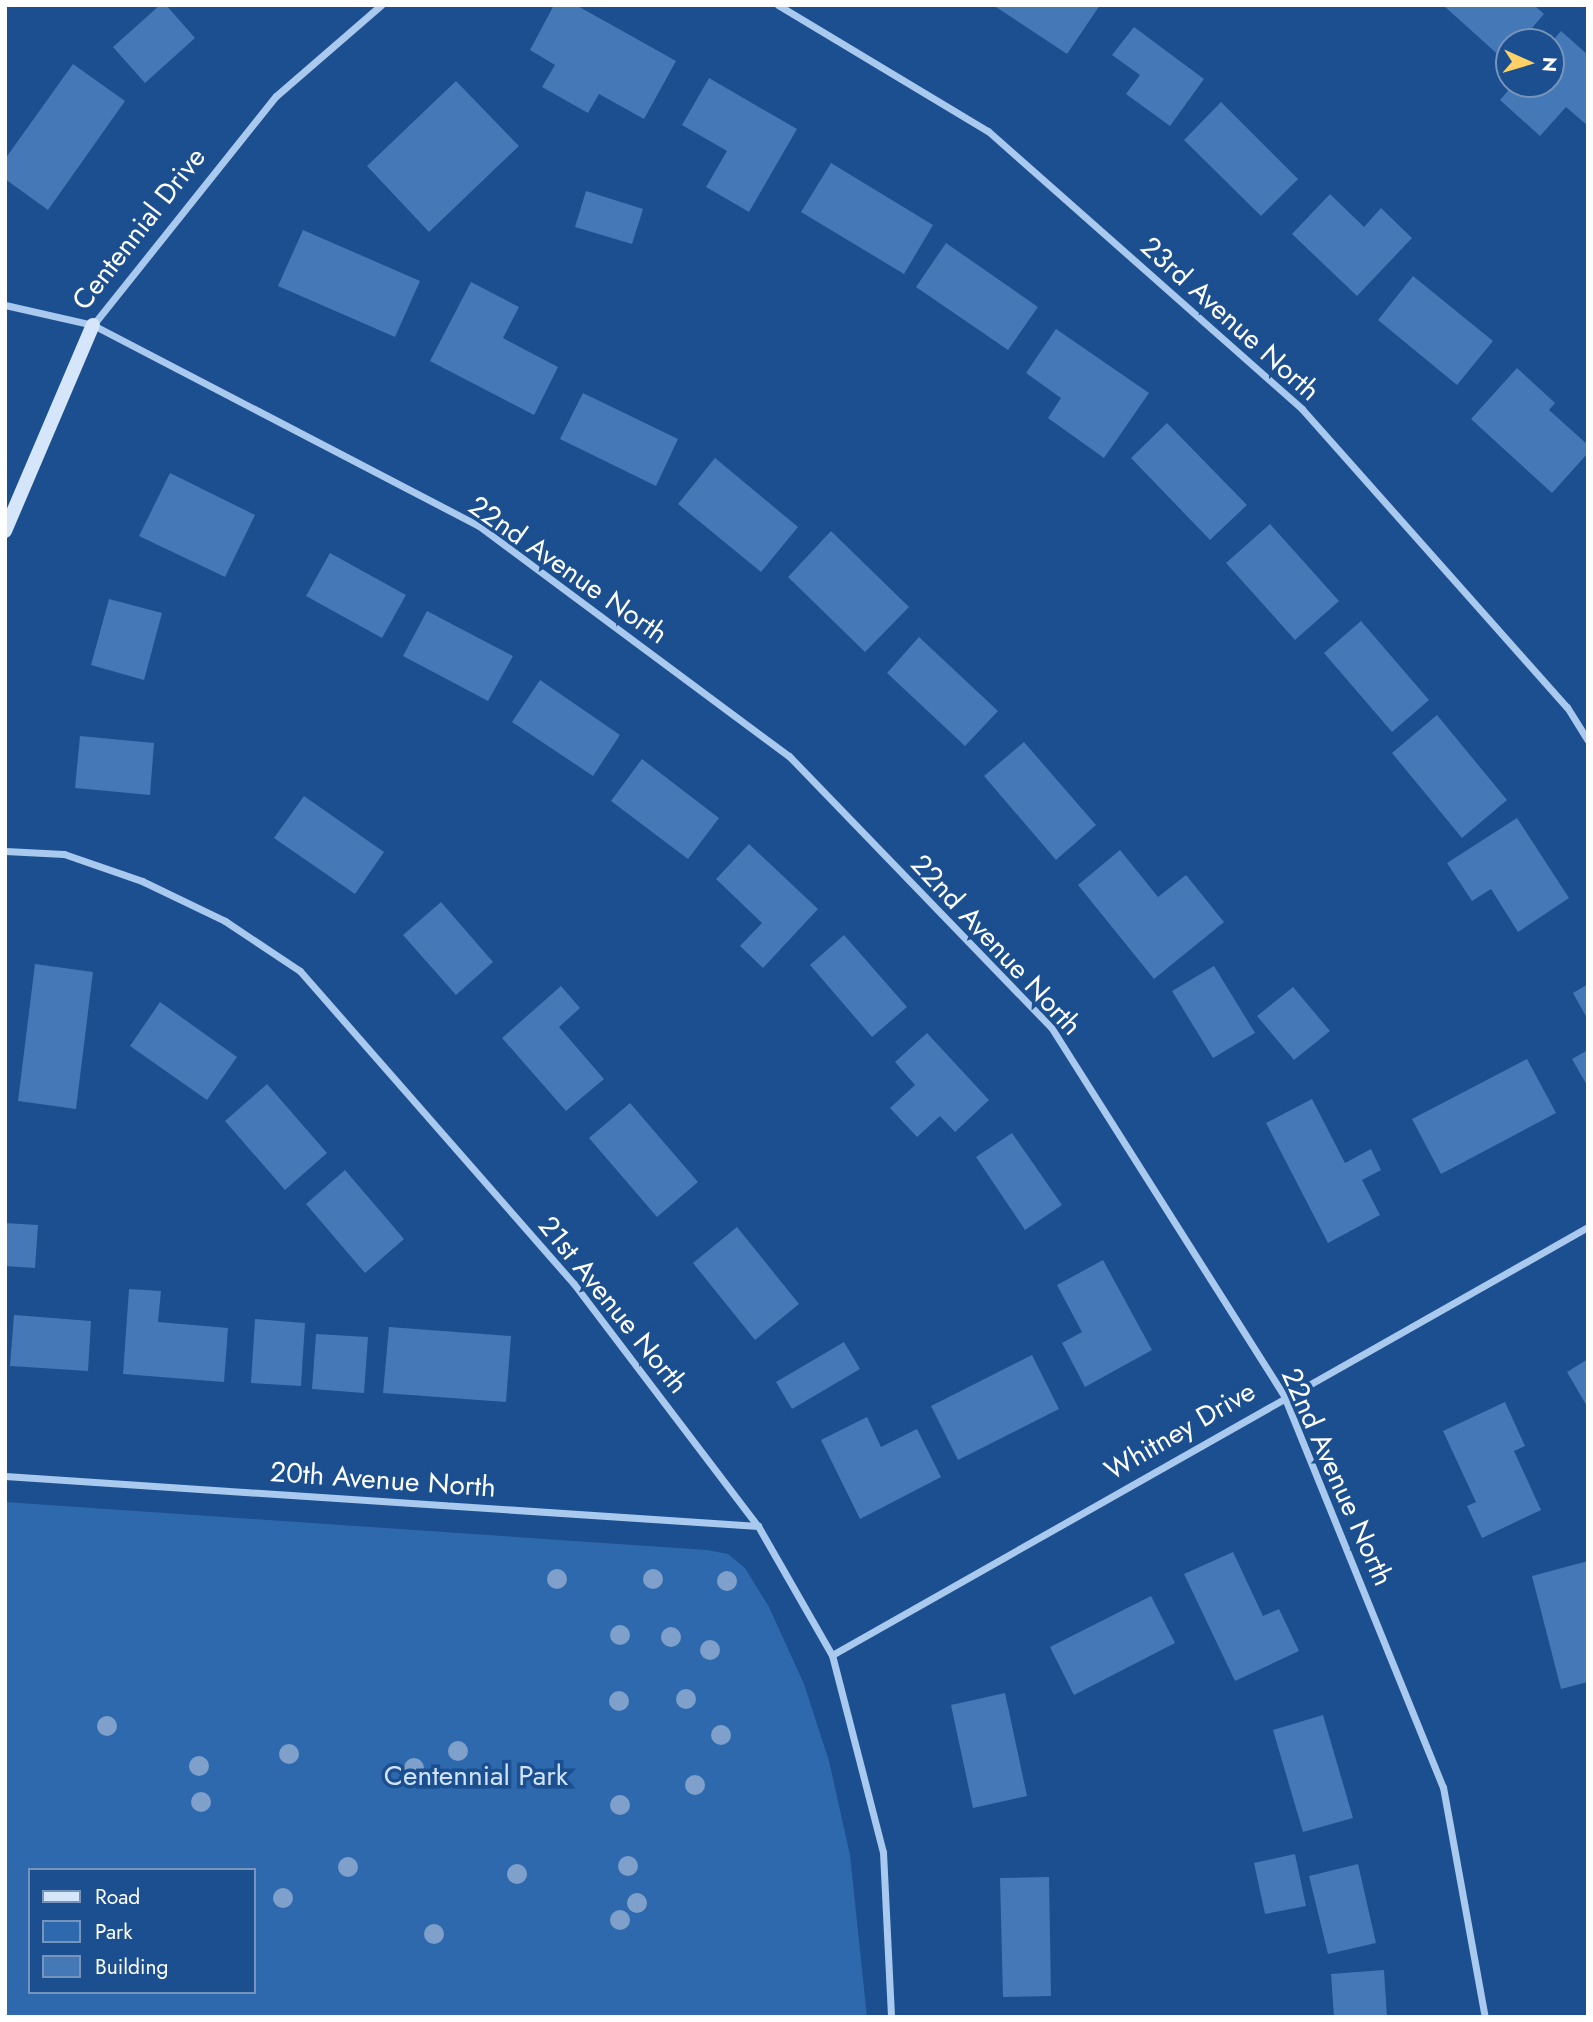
<!DOCTYPE html>
<html>
<head>
<meta charset="utf-8">
<style>
	body { margin:0 }
	#map { position:relative; width:1593px; height:2022px; overflow:hidden; background:#1b4f8f; font-family:Jost,sans-serif }
	div>[style] { position:absolute }
	[style*='--x'] { left:calc(var(--x)*1px); top:calc(var(--y)*1px); width:calc(var(--w)*1px); rotate:calc(var(--a)*1deg) }
	.green>* { inset:0; background:#2e69ad }
	.building>* { inset:0; background:#4478b7 }
	.street>* { height:7px; margin:-3.5px; padding:0 3.5px; transform-origin:3.5px; border-radius:3.5px; background:#a9c9ee }
	.secondary>* { height:14px; margin:-7px; padding:0 7px; transform-origin:7px; border-radius:7px; background:#d6e6fa }
	.trees>* { width:20px; height:20px; margin:-10px; border-radius:50%; background:#7ea0ca }
	span { translate:-50% -50%; white-space:nowrap; text-align:center; line-height:1.15; -webkit-text-stroke:7px #1b4f8f; paint-order:stroke }
	.street-label { font-size:28px; color:#fff }
	.park-label { font-size:28px; color:#cfe3fa }
	.frame { position:absolute; inset:0; border:7px solid #fff; pointer-events:none }
	.legend { position:absolute; left:28px; top:1868px; width:228px; height:126px; box-sizing:border-box; background:#1b4f8f; border:2px solid #7695bc; margin:0; padding:9px 12px; list-style:none; font-size:21px; color:#fff }
	.legend li { display:flex; align-items:center; gap:14px; height:35px }
	.legend b { width:35px; border:2px solid #7695bc }
	.north { position:absolute; left:1495px; top:28px; width:70px; height:70px; box-sizing:border-box; background:#1b4f8f; border:2px solid #7695bc; border-radius:50%; rotate:94deg; font-size:19px; font-weight:700; line-height:28px; text-align:center; color:#fff }
	.north::after { content:''; display:block; margin:auto; width:24px; height:32px; background:#ffd166; clip-path:polygon(50% 0,100% 100%,50% 72%,0 100%) }
</style>
</head>
<body>
<div id="map">
	<div class="green">
		<div style="clip-path:polygon(evenodd,5px 1502px,707px 1550px,728px 1554px,745px 1568px,769px 1607px,804px 1684px,829px 1761px,850px 1855px,867px 2017px,5px 2017px,5px 1502px,30px 1870px,254px 1870px,254px 1992px,30px 1992px,30px 1870px)"></div>
	</div>
	<div class="building">
		<div style="clip-path:polygon(160px 5px,166px 5px,195px 38px,145px 83px,113px 47px)"></div>
		<div style="clip-path:polygon(554px 5px,576px 5px,676px 61px,644px 119px,599px 94px,588px 113px,542px 87px,555px 65px,530px 50px)"></div>
		<div style="clip-path:polygon(993px 5px,1100px 5px,1067px 54px)"></div>
		<div style="clip-path:polygon(1443px 5px,1534px 5px,1544px 14px,1520px 42px,1509px 42px,1509px 54px,1504px 60px)"></div>
		<div style="clip-path:polygon(1134px 27px,1204px 79px,1170px 126px,1126px 94px,1140px 75px,1112px 55px)"></div>
		<div style="clip-path:polygon(1561px 31px,1588px 55px,1588px 126px,1566px 107px,1540px 136px,1500px 100px,1514px 84px,1551px 84px,1551px 43px)"></div>
		<div style="clip-path:polygon(73px 64px,125px 101px,48px 210px,5px 179px,5px 159px)"></div>
		<div style="clip-path:polygon(709px 78px,797px 129px,749px 212px,706px 187px,727px 151px,682px 125px)"></div>
		<div style="clip-path:polygon(456px 81px,519px 146px,429px 232px,367px 166px)"></div>
		<div style="clip-path:polygon(1221px 102px,1298px 179px,1261px 216px,1184px 140px)"></div>
		<div style="clip-path:polygon(831px 163px,933px 225px,904px 274px,801px 212px)"></div>
		<div style="clip-path:polygon(586px 191px,643px 209px,632px 244px,575px 227px)"></div>
		<div style="clip-path:polygon(1330px 194px,1364px 227px,1381px 208px,1412px 238px,1357px 296px,1292px 234px)"></div>
		<div style="clip-path:polygon(303px 230px,420px 281px,395px 337px,278px 286px)"></div>
		<div style="clip-path:polygon(946px 243px,1038px 307px,1008px 350px,916px 287px)"></div>
		<div style="clip-path:polygon(1413px 276px,1493px 341px,1457px 385px,1378px 320px)"></div>
		<div style="clip-path:polygon(471px 282px,519px 307px,503px 338px,558px 367px,534px 415px,430px 361px)"></div>
		<div style="clip-path:polygon(1056px 329px,1149px 393px,1104px 458px,1048px 418px,1061px 398px,1026px 373px)"></div>
		<div style="clip-path:polygon(1517px 368px,1555px 403px,1549px 410px,1588px 445px,1588px 453px,1552px 493px,1471px 419px)"></div>
		<div style="clip-path:polygon(583px 393px,678px 439px,656px 486px,560px 439px)"></div>
		<div style="clip-path:polygon(1167px 423px,1247px 505px,1210px 540px,1131px 458px)"></div>
		<div style="clip-path:polygon(715px 458px,798px 527px,761px 572px,678px 504px)"></div>
		<div style="clip-path:polygon(170px 473px,255px 515px,225px 577px,139px 536px)"></div>
		<div style="clip-path:polygon(1270px 524px,1339px 601px,1295px 640px,1226px 563px)"></div>
		<div style="clip-path:polygon(831px 531px,909px 607px,865px 652px,788px 577px)"></div>
		<div style="clip-path:polygon(330px 553px,406px 595px,382px 638px,306px 596px)"></div>
		<div style="clip-path:polygon(109px 599px,162px 613px,144px 680px,91px 665px)"></div>
		<div style="clip-path:polygon(427px 611px,513px 656px,488px 701px,403px 656px)"></div>
		<div style="clip-path:polygon(1361px 621px,1429px 700px,1392px 732px,1324px 653px)"></div>
		<div style="clip-path:polygon(919px 637px,998px 711px,965px 746px,887px 673px)"></div>
		<div style="clip-path:polygon(540px 680px,620px 735px,593px 776px,512px 722px)"></div>
		<div style="clip-path:polygon(1437px 715px,1507px 800px,1462px 838px,1392px 753px)"></div>
		<div style="clip-path:polygon(80px 736px,154px 743px,150px 795px,75px 788px)"></div>
		<div style="clip-path:polygon(1024px 742px,1096px 825px,1056px 860px,984px 776px)"></div>
		<div style="clip-path:polygon(642px 759px,719px 818px,688px 859px,611px 801px)"></div>
		<div style="clip-path:polygon(304px 796px,384px 852px,355px 894px,274px 838px)"></div>
		<div style="clip-path:polygon(1517px 818px,1569px 898px,1518px 932px,1491px 889px,1472px 901px,1447px 863px)"></div>
		<div style="clip-path:polygon(749px 844px,818px 909px,763px 968px,740px 946px,762px 923px,716px 879px)"></div>
		<div style="clip-path:polygon(1120px 850px,1158px 897px,1186px 875px,1224px 922px,1154px 979px,1078px 885px)"></div>
		<div style="clip-path:polygon(441px 902px,493px 962px,456px 995px,403px 935px)"></div>
		<div style="clip-path:polygon(844px 935px,907px 1007px,872px 1037px,810px 965px)"></div>
		<div style="clip-path:polygon(35px 964px,93px 972px,76px 1109px,18px 1101px)"></div>
		<div style="clip-path:polygon(1214px 966px,1255px 1033px,1213px 1058px,1172px 991px)"></div>
		<div style="clip-path:polygon(1588px 984px,1588px 1020px,1573px 993px)"></div>
		<div style="clip-path:polygon(561px 986px,580px 1008px,559px 1027px,604px 1079px,566px 1111px,502px 1038px)"></div>
		<div style="clip-path:polygon(1293px 987px,1330px 1031px,1294px 1060px,1257px 1016px)"></div>
		<div style="clip-path:polygon(160px 1002px,237px 1057px,207px 1100px,130px 1046px)"></div>
		<div style="clip-path:polygon(927px 1033px,989px 1100px,955px 1132px,940px 1116px,917px 1137px,890px 1108px,915px 1085px,895px 1062px)"></div>
		<div style="clip-path:polygon(1588px 1050px,1588px 1087px,1572px 1059px)"></div>
		<div style="clip-path:polygon(1527px 1059px,1556px 1113px,1441px 1174px,1412px 1119px)"></div>
		<div style="clip-path:polygon(267px 1084px,327px 1153px,285px 1190px,225px 1121px)"></div>
		<div style="clip-path:polygon(1312px 1099px,1345px 1163px,1371px 1149px,1381px 1170px,1362px 1180px,1380px 1215px,1328px 1243px,1266px 1123px)"></div>
		<div style="clip-path:polygon(630px 1103px,698px 1182px,657px 1217px,589px 1138px)"></div>
		<div style="clip-path:polygon(1012px 1133px,1062px 1205px,1025px 1230px,976px 1157px)"></div>
		<div style="clip-path:polygon(345px 1170px,404px 1239px,365px 1273px,306px 1204px)"></div>
		<div style="clip-path:polygon(5px 1223px,38px 1225px,35px 1268px,5px 1266px)"></div>
		<div style="clip-path:polygon(737px 1227px,799px 1304px,755px 1340px,693px 1263px)"></div>
		<div style="clip-path:polygon(1103px 1260px,1152px 1350px,1085px 1387px,1062px 1343px,1082px 1332px,1057px 1285px)"></div>
		<div style="clip-path:polygon(129px 1289px,161px 1291px,158px 1322px,228px 1328px,224px 1382px,123px 1374px)"></div>
		<div style="clip-path:polygon(14px 1315px,91px 1321px,88px 1371px,10px 1366px)"></div>
		<div style="clip-path:polygon(255px 1319px,305px 1323px,301px 1386px,251px 1383px)"></div>
		<div style="clip-path:polygon(389px 1327px,511px 1336px,506px 1402px,383px 1393px)"></div>
		<div style="clip-path:polygon(316px 1334px,368px 1337px,364px 1393px,312px 1389px)"></div>
		<div style="clip-path:polygon(844px 1342px,860px 1369px,792px 1409px,776px 1382px)"></div>
		<div style="clip-path:polygon(1032px 1355px,1059px 1409px,958px 1460px,931px 1406px)"></div>
		<div style="clip-path:polygon(1588px 1359px,1588px 1408px,1567px 1372px)"></div>
		<div style="clip-path:polygon(1505px 1402px,1525px 1446px,1514px 1451px,1541px 1510px,1482px 1538px,1467px 1506px,1476px 1502px,1443px 1431px)"></div>
		<div style="clip-path:polygon(867px 1417px,881px 1447px,917px 1429px,941px 1477px,860px 1519px,821px 1440px)"></div>
		<div style="clip-path:polygon(1233px 1552px,1263px 1616px,1279px 1609px,1299px 1651px,1235px 1681px,1184px 1574px)"></div>
		<div style="clip-path:polygon(1588px 1561px,1588px 1682px,1561px 1689px,1532px 1576px)"></div>
		<div style="clip-path:polygon(1151px 1596px,1175px 1643px,1074px 1695px,1050px 1647px)"></div>
		<div style="clip-path:polygon(1005px 1693px,1027px 1796px,973px 1808px,951px 1705px)"></div>
		<div style="clip-path:polygon(1323px 1715px,1353px 1818px,1303px 1832px,1273px 1730px)"></div>
		<div style="clip-path:polygon(1295px 1854px,1306px 1906px,1265px 1914px,1254px 1863px)"></div>
		<div style="clip-path:polygon(1358px 1864px,1376px 1943px,1328px 1954px,1309px 1876px)"></div>
		<div style="clip-path:polygon(1049px 1877px,1051px 1996px,1003px 1997px,1000px 1878px)"></div>
		<div style="clip-path:polygon(1384px 1970px,1387px 2017px,1334px 2017px,1331px 1974px)"></div>
	</div>
	<div class="street">
		<div style="--x:778;--y:5;--w:245;--a:31"></div>
		<div style="--x:988;--y:131;--w:419;--a:41.5"></div>
		<div style="--x:1302;--y:409;--w:399;--a:48.4"></div>
		<div style="--x:1567;--y:707;--w:39;--a:58"></div>
		<div style="--x:5;--y:305;--w:90;--a:12.8"></div>
		<div style="--x:93;--y:325;--w:435;--a:27.5"></div>
		<div style="--x:479;--y:526;--w:386;--a:36.6"></div>
		<div style="--x:789;--y:756;--w:377;--a:46"></div>
		<div style="--x:1051;--y:1027;--w:436;--a:57.7"></div>
		<div style="--x:1284;--y:1396;--w:422;--a:67.9"></div>
		<div style="--x:1443;--y:1787;--w:234;--a:79.7"></div>
		<div style="--x:93;--y:325;--w:293;--a:-51.4"></div>
		<div style="--x:276;--y:96;--w:139;--a:-40.9"></div>
		<div style="--x:5;--y:851;--w:59;--a:2.9"></div>
		<div style="--x:64;--y:854;--w:83;--a:19.1"></div>
		<div style="--x:142;--y:881;--w:92;--a:25.7"></div>
		<div style="--x:225;--y:921;--w:90;--a:33.7"></div>
		<div style="--x:300;--y:971;--w:416;--a:48.8"></div>
		<div style="--x:574;--y:1284;--w:304;--a:52.8"></div>
		<div style="--x:758;--y:1526;--w:149;--a:60.2"></div>
		<div style="--x:832;--y:1655;--w:203;--a:75.5"></div>
		<div style="--x:883;--y:1852;--w:165;--a:87.2"></div>
		<div style="--x:5;--y:1476;--w:755;--a:3.8"></div>
		<div style="--x:832;--y:1655;--w:869;--a:-29.52"></div>
	</div>
	<div class="secondary">
		<div style="--x:5;--y:531;--w:224;--a:-66.9"></div>
	</div>
	<div class="trees">
		<div style="left:557px;top:1579px"></div>
		<div style="left:653px;top:1579px"></div>
		<div style="left:727px;top:1581px"></div>
		<div style="left:620px;top:1635px"></div>
		<div style="left:671px;top:1637px"></div>
		<div style="left:710px;top:1650px"></div>
		<div style="left:686px;top:1699px"></div>
		<div style="left:619px;top:1701px"></div>
		<div style="left:107px;top:1726px"></div>
		<div style="left:721px;top:1735px"></div>
		<div style="left:458px;top:1751px"></div>
		<div style="left:289px;top:1754px"></div>
		<div style="left:199px;top:1766px"></div>
		<div style="left:414px;top:1768px"></div>
		<div style="left:695px;top:1785px"></div>
		<div style="left:201px;top:1802px"></div>
		<div style="left:620px;top:1805px"></div>
		<div style="left:628px;top:1866px"></div>
		<div style="left:348px;top:1867px"></div>
		<div style="left:517px;top:1874px"></div>
		<div style="left:283px;top:1898px"></div>
		<div style="left:637px;top:1903px"></div>
		<div style="left:620px;top:1920px"></div>
		<div style="left:434px;top:1934px"></div>
	</div>
	<div class="street-label">
		<span style="left:139px;top:229px;rotate:-52deg">Centennial Drive</span>
		<span style="left:1230px;top:319px;rotate:42deg">23rd Avenue North</span>
		<span style="left:568px;top:570px;rotate:35deg">22nd Avenue North</span>
		<span style="left:996px;top:945px;rotate:47deg">22nd Avenue North</span>
		<span style="left:613px;top:1305px;rotate:51deg">21st Avenue North</span>
		<span style="left:1180px;top:1431px;rotate:-30deg">Whitney Drive</span>
		<span style="left:1337px;top:1477px;rotate:66deg">22nd Avenue North</span>
		<span style="left:383px;top:1480px;rotate:4deg">20th Avenue North</span>
	</div>
	<div class="park-label">
		<span style="left:476px;top:1776px">Centennial Park</span>
	</div>
	<div class="frame"></div>
	<ul class="legend">
	<li><b style="height:9px;background:#d6e6fa"></b>Road</li>
	<li><b style="height:19px;background:#2e69ad"></b>Park</li>
	<li><b style="height:19px;background:#4478b7"></b>Building</li>
	</ul>
	<div class="north">N</div>
</div>
</body>
</html>
